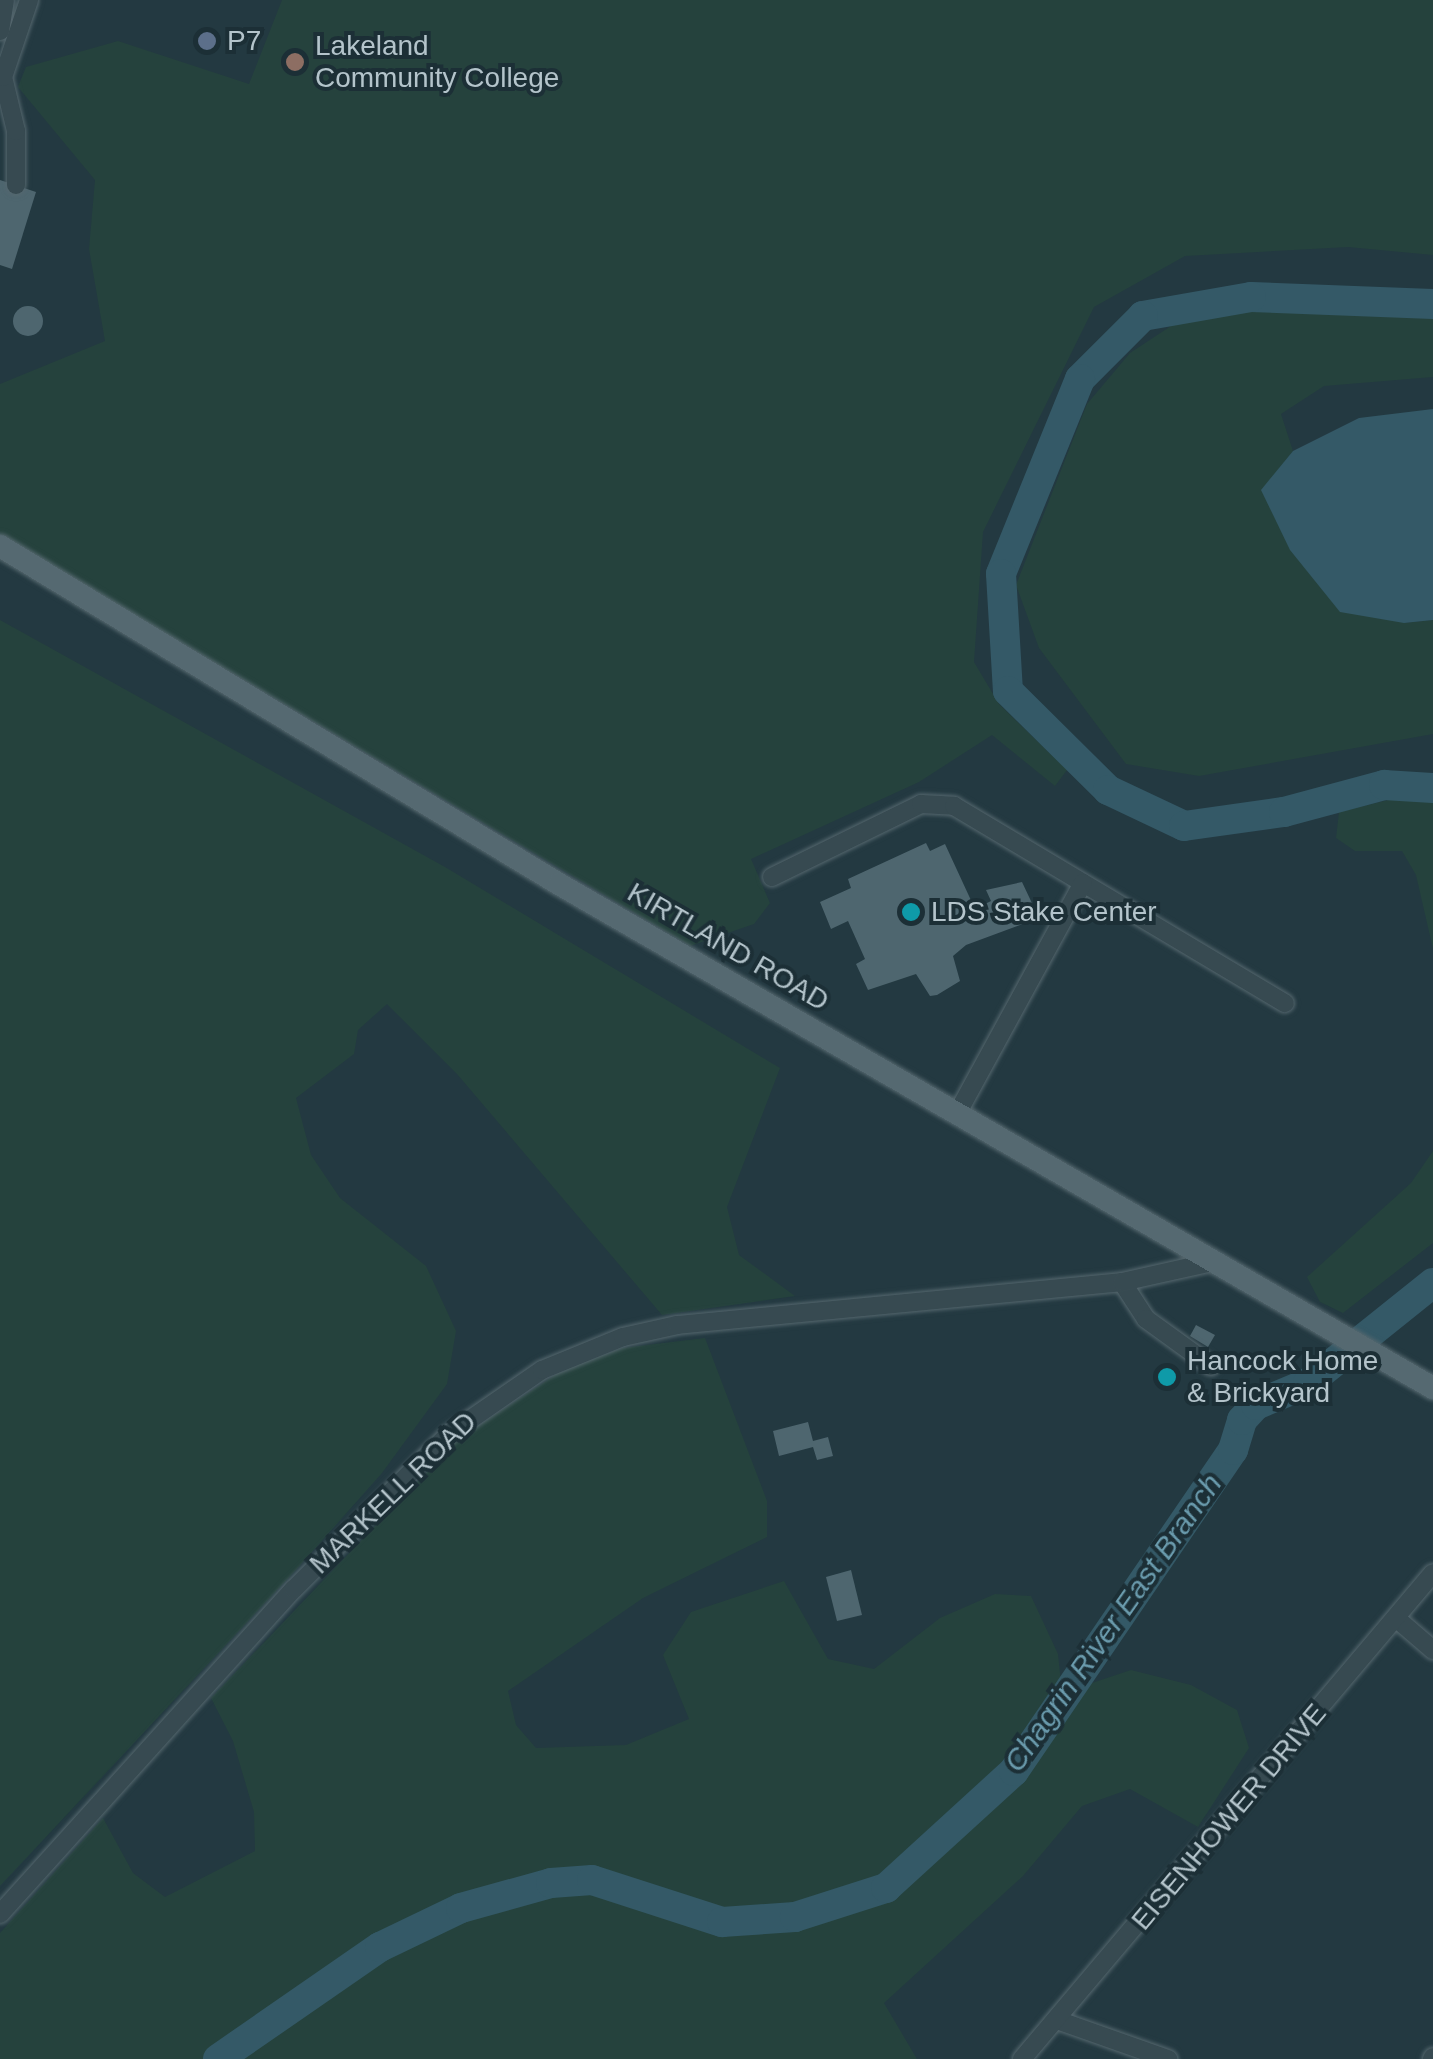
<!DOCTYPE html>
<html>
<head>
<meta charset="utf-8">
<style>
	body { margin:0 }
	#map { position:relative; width:1433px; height:2059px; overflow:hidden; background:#233941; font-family:Arial,sans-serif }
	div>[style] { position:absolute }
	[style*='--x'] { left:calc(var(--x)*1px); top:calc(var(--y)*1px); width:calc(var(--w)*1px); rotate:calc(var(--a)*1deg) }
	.green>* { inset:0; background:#25423d }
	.water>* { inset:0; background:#345967 }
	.river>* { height:30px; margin:-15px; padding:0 15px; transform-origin:15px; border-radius:15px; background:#345967 }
	.building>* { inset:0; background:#4e666f }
	.round { border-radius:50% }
	.roads { filter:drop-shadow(0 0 2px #55676e) drop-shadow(0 0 2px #55676e) }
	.minor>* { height:18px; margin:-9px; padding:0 9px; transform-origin:9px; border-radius:9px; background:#374a51 }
	.major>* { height:22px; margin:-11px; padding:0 11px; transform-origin:11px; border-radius:11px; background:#556971 }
	.dots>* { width:28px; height:28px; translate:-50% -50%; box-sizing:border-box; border:5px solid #1c2f36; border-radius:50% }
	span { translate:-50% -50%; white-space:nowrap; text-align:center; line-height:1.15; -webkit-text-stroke:8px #1c2f36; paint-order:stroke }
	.poi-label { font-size:28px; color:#b4c4cb }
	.left { translate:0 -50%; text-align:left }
	.street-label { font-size:28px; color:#b4c4cb }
	.water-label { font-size:30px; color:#6a9bad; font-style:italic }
</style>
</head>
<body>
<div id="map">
	<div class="green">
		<div style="clip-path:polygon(282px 0,1433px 0,1433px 255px,1348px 247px,1185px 256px,1094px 307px,983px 532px,974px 662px,999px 704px,1067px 770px,1055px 786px,992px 735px,919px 782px,751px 859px,770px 903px,754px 924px,690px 946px,0 535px,0 384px,105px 341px,89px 249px,95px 180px,18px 87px,26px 67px,118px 41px,249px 84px)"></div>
		<div style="clip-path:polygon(1228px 310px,1433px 313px,1433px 377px,1324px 386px,1281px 414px,1293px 451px,1262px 490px,1404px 623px,1433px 620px,1433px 734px,1199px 776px,1126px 764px,1039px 648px,1016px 585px,1087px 404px,1130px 353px,1177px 322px)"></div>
		<div style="clip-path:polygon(0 620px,445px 867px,780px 1068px,727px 1207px,739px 1255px,795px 1296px,662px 1315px,457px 1074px,387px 1004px,358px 1030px,354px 1054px,296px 1098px,311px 1155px,340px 1198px,426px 1266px,456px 1331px,447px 1384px,382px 1473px,296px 1570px,0 1886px)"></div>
		<div style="clip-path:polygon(1413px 794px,1433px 795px,1433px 949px,1416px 875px,1402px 851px,1355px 851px,1336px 838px,1339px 812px)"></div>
		<div style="clip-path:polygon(1433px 1151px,1433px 1243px,1343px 1313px,1320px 1302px,1307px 1277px,1411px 1183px)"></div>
		<div style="clip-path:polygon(705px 1338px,767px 1501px,767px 1537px,643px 1598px,508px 1691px,516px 1725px,536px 1748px,626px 1745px,689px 1719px,663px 1655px,691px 1612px,784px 1581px,828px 1659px,874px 1669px,940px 1618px,995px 1594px,1031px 1596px,1058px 1654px,1062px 1693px,1131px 1670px,1191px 1685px,1237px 1710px,1249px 1748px,1198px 1827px,1130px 1789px,1082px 1806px,1023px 1876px,884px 2003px,917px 2059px,0 2059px,0 1933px,103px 1818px,133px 1873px,165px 1897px,255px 1851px,254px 1812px,233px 1741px,211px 1698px,458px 1439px,561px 1371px,622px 1348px)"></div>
	</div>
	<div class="water">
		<div style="clip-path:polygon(1433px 409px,1433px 620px,1404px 623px,1340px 612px,1290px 550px,1261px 490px,1293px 451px,1359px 418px)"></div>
	</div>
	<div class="river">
		<div style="--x:1433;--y:304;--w:182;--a:-177.8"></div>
		<div style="--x:1251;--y:297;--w:110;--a:170"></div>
		<div style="--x:1143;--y:316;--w:89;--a:135"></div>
		<div style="--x:1080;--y:379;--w:210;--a:112.1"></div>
		<div style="--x:1001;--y:574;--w:117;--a:86.6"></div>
		<div style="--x:1008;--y:691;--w:141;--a:44.7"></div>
		<div style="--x:1108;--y:790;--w:84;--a:25.3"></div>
		<div style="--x:1184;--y:826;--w:101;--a:-8"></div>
		<div style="--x:1284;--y:812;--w:104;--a:-15.1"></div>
		<div style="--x:1384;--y:785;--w:49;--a:3.5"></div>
		<div style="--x:218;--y:2059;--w:197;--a:-34.7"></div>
		<div style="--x:380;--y:1947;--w:90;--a:-25.7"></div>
		<div style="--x:461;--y:1908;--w:93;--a:-15.5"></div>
		<div style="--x:551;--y:1883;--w:41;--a:-4.2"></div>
		<div style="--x:592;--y:1880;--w:137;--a:17.9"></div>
		<div style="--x:722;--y:1922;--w:73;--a:-3.9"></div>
		<div style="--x:795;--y:1917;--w:96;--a:-17.7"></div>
		<div style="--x:886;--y:1888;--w:173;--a:-42.4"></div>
		<div style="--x:1014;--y:1771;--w:389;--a:-55.7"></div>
		<div style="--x:1233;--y:1450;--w:31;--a:-73"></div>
		<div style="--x:1242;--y:1420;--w:21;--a:-47"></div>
		<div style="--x:1256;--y:1405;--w:56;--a:-22.9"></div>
		<div style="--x:1308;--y:1383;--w:160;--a:-38.7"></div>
	</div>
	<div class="building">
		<div style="clip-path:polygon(0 180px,36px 192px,12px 269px,0 265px)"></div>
		<div class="round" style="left:13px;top:306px;width:30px;height:30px"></div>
		<div style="clip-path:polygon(926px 843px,930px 851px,945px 844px,975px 909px,991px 901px,986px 890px,1022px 882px,1039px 918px,966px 945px,953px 956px,960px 981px,937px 995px,930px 996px,916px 974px,868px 990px,856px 964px,865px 959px,848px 921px,831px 929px,820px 902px,851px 888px,848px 879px)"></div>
		<div style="clip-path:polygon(1196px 1325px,1215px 1335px,1208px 1347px,1190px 1336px)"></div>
		<div style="clip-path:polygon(808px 1422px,813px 1441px,828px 1437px,833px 1456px,817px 1460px,813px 1447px,779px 1456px,773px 1431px)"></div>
		<div style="clip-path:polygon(851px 1570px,862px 1615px,837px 1621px,826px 1577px)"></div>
	</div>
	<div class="roads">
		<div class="minor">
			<div style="--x:0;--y:31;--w:31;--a:-81"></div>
			<div style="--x:16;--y:185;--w:54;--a:-90"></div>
			<div style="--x:16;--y:131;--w:56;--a:-103.5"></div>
			<div style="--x:3;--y:77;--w:81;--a:-71.3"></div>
			<div style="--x:772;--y:877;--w:166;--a:-26.1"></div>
			<div style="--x:921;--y:804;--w:33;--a:3"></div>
			<div style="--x:954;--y:806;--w:385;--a:30.8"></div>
			<div style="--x:957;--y:1114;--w:263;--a:-61.4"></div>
			<div style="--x:1122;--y:1282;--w:44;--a:57"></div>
			<div style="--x:1146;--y:1319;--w:80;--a:35.9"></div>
			<div style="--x:1397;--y:1619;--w:48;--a:40.7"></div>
			<div style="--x:0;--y:1914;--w:438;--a:-47.9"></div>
			<div style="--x:294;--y:1589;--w:218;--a:-45"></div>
			<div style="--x:448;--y:1435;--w:114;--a:-34.7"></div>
			<div style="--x:542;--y:1370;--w:87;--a:-22.2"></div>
			<div style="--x:623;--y:1337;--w:55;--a:-12.5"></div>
			<div style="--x:677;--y:1325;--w:447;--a:-5.5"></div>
			<div style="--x:1122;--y:1282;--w:92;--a:-12.5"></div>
			<div style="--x:1057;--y:2020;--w:118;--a:19.4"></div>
			<div style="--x:1022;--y:2059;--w:636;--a:-49.78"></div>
			<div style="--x:1432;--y:2059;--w:2;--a:-63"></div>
		</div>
		<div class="major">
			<div style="--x:0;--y:546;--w:653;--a:31.16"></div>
			<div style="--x:559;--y:884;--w:1009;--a:29.97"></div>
		</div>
	</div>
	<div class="dots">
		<div style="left:207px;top:41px;background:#5c6f8a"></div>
		<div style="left:295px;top:62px;background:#8d6e63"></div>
		<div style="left:911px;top:912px;background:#0f9aa8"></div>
		<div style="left:1167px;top:1377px;background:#0f9aa8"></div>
	</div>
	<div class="poi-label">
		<span class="left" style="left:227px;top:41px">P7</span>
		<span class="left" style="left:315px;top:62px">Lakeland<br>Community College</span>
		<span class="left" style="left:931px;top:912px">LDS Stake Center</span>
		<span class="left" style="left:1187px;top:1377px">Hancock Home<br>&amp; Brickyard</span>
	</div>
	<div class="street-label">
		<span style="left:728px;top:947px;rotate:30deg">KIRTLAND ROAD</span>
		<span style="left:393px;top:1493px;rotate:-44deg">MARKELL ROAD</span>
		<span style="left:1229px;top:1817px;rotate:-50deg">EISENHOWER DRIVE</span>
	</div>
	<div class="water-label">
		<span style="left:1113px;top:1623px;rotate:-55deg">Chagrin River East Branch</span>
	</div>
</div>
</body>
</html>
